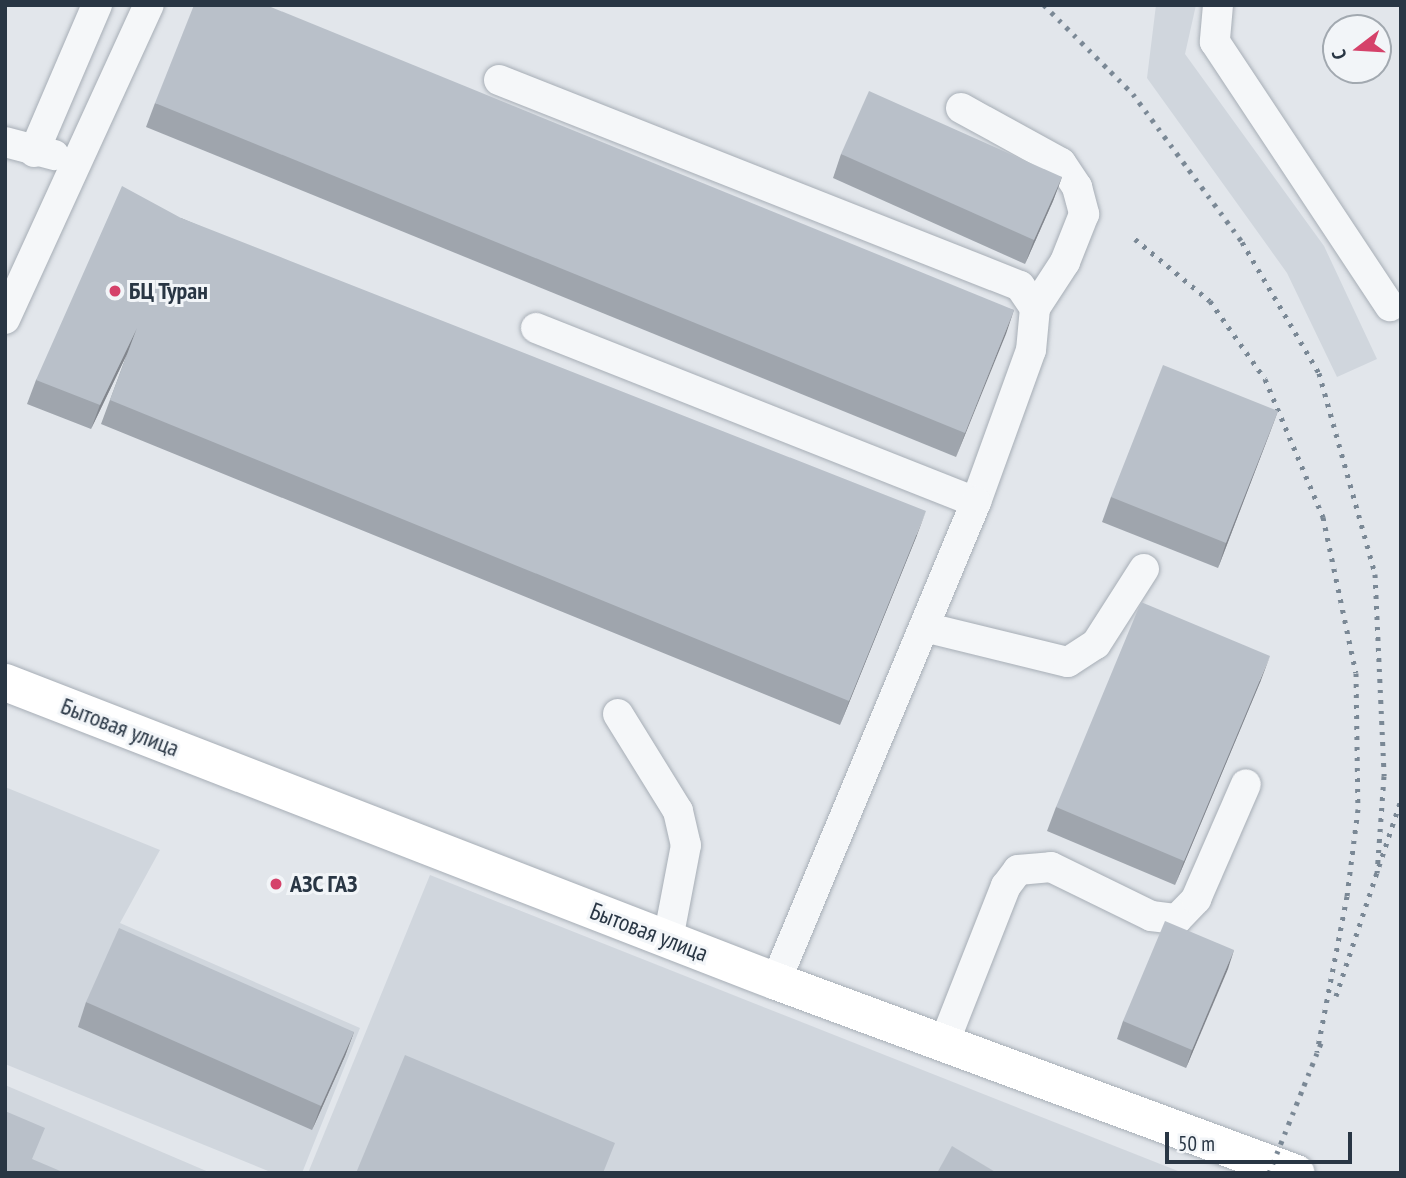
<!DOCTYPE html>
<html>
<head>
<meta charset="utf-8">
<style>
	body { margin:0 }
	#map { position:relative; width:1406px; height:1178px; overflow:hidden; background:#e2e6eb; font-family:"PT Sans Narrow",sans-serif }
	div>[style] { position:absolute }
	[style*='--x'] { left:calc(var(--x)*1px); top:calc(var(--y)*1px); width:calc(var(--w)*1px); rotate:calc(var(--a)*1deg) }
	.built>* { inset:0; background:#d0d6dd }
	.roads { filter:drop-shadow(0 0 2px #a7aeb6) drop-shadow(0 0 2px #a7aeb6) }
	.minor>* { height:30px; margin:-15px; padding:0 15px; transform-origin:15px; border-radius:15px; background:#f5f7f9 }
	.major>* { height:37px; margin:-18.5px; padding:0 18.5px; transform-origin:18.5px; border-radius:18.5px; background:#fff }
	.rail>* { height:5px; margin-top:-2.5px; transform-origin:0; background:repeating-linear-gradient(90deg,#7a8895 0 3.5px,transparent 0 10.5px) }
	.wall>* { inset:0; background:#9fa5ad }
	.shaded-wall>* { inset:0; background:#82868d }
	.building>* { inset:0; background:#b9c0c9 }
	.dots>* { width:19px; height:19px; translate:-50% -50%; box-sizing:border-box; border:4px solid #f2f5f8; border-radius:50% }
	span { translate:-50% -50%; white-space:nowrap; text-align:center; line-height:1.15; -webkit-text-stroke:6px #f2f5f8; paint-order:stroke }
	.poi-label { font-size:24px; color:#293644; font-weight:700 }
	.left { translate:0 -50%; text-align:left }
	.street-label { font-size:24px; color:#293644 }
	.frame { position:absolute; inset:0; border:7px solid #293644; pointer-events:none }
	.north { position:absolute; left:1322px; top:14px; width:70px; height:70px; box-sizing:border-box; background:#f2f5f8; border:2px solid #a2a9b0; border-radius:50%; rotate:253deg; font-size:19px; font-weight:700; line-height:28px; text-align:center; color:#293644 }
	.north::after { content:''; display:block; margin:auto; width:24px; height:32px; background:#d5426a; clip-path:polygon(50% 0,100% 100%,50% 72%,0 100%) }
	.scale { position:absolute; left:1165px; top:1132px; width:187px; height:32px; box-sizing:border-box; border:4px solid #293644; border-top:0; padding-left:9px; font-size:21px; line-height:24px; white-space:nowrap; color:#293644; -webkit-text-stroke:5px #f2f5f8; paint-order:stroke }
</style>
</head>
<body>
<div id="map">
	<div class="built">
		<div style="clip-path:polygon(1156px 5px,1196px 5px,1185px 54px,1324px 246px,1377px 359px,1337px 377px,1287px 273px,1147px 78px)"></div>
		<div style="clip-path:polygon(5px 787px,160px 850px,120px 923px,360px 1028px,302px 1173px,273px 1173px,5px 1064px)"></div>
		<div style="clip-path:polygon(430px 875px,1183px 1173px,308px 1173px)"></div>
		<div style="clip-path:polygon(5px 1085px,211px 1173px,5px 1173px)"></div>
	</div>
	<div class="roads">
		<div class="minor">
			<div style="--x:1218;--y:5;--w:37;--a:95"></div>
			<div style="--x:1215;--y:42;--w:317;--a:56.5"></div>
			<div style="--x:499;--y:80;--w:560;--a:21.57"></div>
			<div style="--x:1020;--y:286;--w:27;--a:56"></div>
			<div style="--x:1035;--y:308;--w:42;--a:95.4"></div>
			<div style="--x:1031;--y:350;--w:162;--a:109.9"></div>
			<div style="--x:961;--y:108;--w:114;--a:28.8"></div>
			<div style="--x:1061;--y:163;--w:29;--a:56"></div>
			<div style="--x:1077;--y:187;--w:28;--a:75"></div>
			<div style="--x:1084;--y:214;--w:52;--a:111.6"></div>
			<div style="--x:1065;--y:262;--w:55;--a:123.1"></div>
			<div style="--x:5;--y:142;--w:51;--a:14.9"></div>
			<div style="--x:34;--y:152;--w:160;--a:-66.8"></div>
			<div style="--x:5;--y:319;--w:345;--a:-65.4"></div>
			<div style="--x:536;--y:328;--w:473;--a:21.6"></div>
			<div style="--x:976;--y:502;--w:519;--a:112.66"></div>
			<div style="--x:924;--y:627;--w:148;--a:13.7"></div>
			<div style="--x:1068;--y:662;--w:33;--a:-33"></div>
			<div style="--x:1096;--y:644;--w:89;--a:-57.4"></div>
			<div style="--x:618;--y:714;--w:114;--a:58.3"></div>
			<div style="--x:678;--y:811;--w:35;--a:77"></div>
			<div style="--x:686;--y:845;--w:96;--a:100.8"></div>
			<div style="--x:944;--y:1043;--w:169;--a:-68.5"></div>
			<div style="--x:1006;--y:886;--w:20;--a:-53"></div>
			<div style="--x:1018;--y:870;--w:33;--a:-5"></div>
			<div style="--x:1051;--y:867;--w:111;--a:26.1"></div>
			<div style="--x:1151;--y:916;--w:26;--a:7"></div>
			<div style="--x:1177;--y:919;--w:28;--a:-46"></div>
			<div style="--x:1196;--y:899;--w:125;--a:-66.5"></div>
		</div>
		<div class="major">
			<div style="--x:5;--y:682;--w:827;--a:21.2"></div>
			<div style="--x:776;--y:981;--w:554;--a:20.27"></div>
		</div>
	</div>
	<div class="rail">
		<div style="--x:1044;--y:5;--w:126;--a:45"></div>
		<div style="--x:1133;--y:94;--w:184;--a:53.6"></div>
		<div style="--x:1242;--y:242;--w:152;--a:59.6"></div>
		<div style="--x:1319;--y:373;--w:209;--a:74.4"></div>
		<div style="--x:1375;--y:574;--w:202;--a:87.4"></div>
		<div style="--x:1384;--y:776;--w:97;--a:94.1"></div>
		<div style="--x:1135;--y:239;--w:97;--a:39.6"></div>
		<div style="--x:1210;--y:301;--w:95;--a:54.8"></div>
		<div style="--x:1265;--y:379;--w:150;--a:67.2"></div>
		<div style="--x:1323;--y:517;--w:159;--a:78.1"></div>
		<div style="--x:1356;--y:673;--w:136;--a:89.2"></div>
		<div style="--x:1358;--y:809;--w:88;--a:97.2"></div>
		<div style="--x:1347;--y:896;--w:159;--a:100.9"></div>
		<div style="--x:1336;--y:996;--w:206;--a:-71.7"></div>
		<div style="--x:1269;--y:1173;--w:140;--a:-68.2"></div>
	</div>
	<div class="wall">
		<div style="clip-path:polygon(155px 103px,1014px 310px,956px 457px,146px 127px)"></div>
		<div style="clip-path:polygon(841px 154px,1062px 177px,1053px 201px,1025px 264px,833px 178px)"></div>
		<div style="clip-path:polygon(181px 218px,917px 535px,840px 725px,101px 424px,127px 354px,91px 429px,27px 404px,36px 380px)"></div>
		<div style="clip-path:polygon(1278px 411px,1218px 568px,1102px 522px,1111px 497px)"></div>
		<div style="clip-path:polygon(1261px 680px,1175px 885px,1047px 831px,1056px 807px)"></div>
		<div style="clip-path:polygon(1234px 950px,1186px 1068px,1117px 1039px,1123px 1021px)"></div>
		<div style="clip-path:polygon(86px 1002px,354px 1032px,345px 1056px,312px 1130px,78px 1027px)"></div>
	</div>
	<div class="shaded-wall">
		<div style="clip-path:polygon(1062px 177px,1053px 201px,1025px 264px,1034px 240px)"></div>
		<div style="clip-path:polygon(1014px 310px,1006px 334px,956px 457px,965px 433px)"></div>
		<div style="clip-path:polygon(137px 328px,128px 352px,91px 429px,100px 405px)"></div>
		<div style="clip-path:polygon(1278px 411px,1269px 435px,1218px 568px,1226px 543px)"></div>
		<div style="clip-path:polygon(926px 511px,917px 535px,840px 725px,849px 701px)"></div>
		<div style="clip-path:polygon(1270px 656px,1261px 680px,1175px 885px,1184px 861px)"></div>
		<div style="clip-path:polygon(1234px 950px,1228px 969px,1186px 1068px,1192px 1050px)"></div>
		<div style="clip-path:polygon(354px 1032px,345px 1056px,312px 1130px,321px 1106px)"></div>
	</div>
	<div class="building">
		<div style="clip-path:polygon(194px 5px,266px 5px,1014px 310px,965px 433px,155px 103px)"></div>
		<div style="clip-path:polygon(869px 91px,1062px 177px,1034px 240px,841px 154px)"></div>
		<div style="clip-path:polygon(122px 186px,181px 218px,926px 511px,849px 701px,110px 400px,137px 328px,100px 405px,36px 380px)"></div>
		<div style="clip-path:polygon(1163px 365px,1278px 411px,1226px 543px,1111px 497px)"></div>
		<div style="clip-path:polygon(1141px 602px,1270px 656px,1184px 861px,1056px 807px)"></div>
		<div style="clip-path:polygon(1165px 921px,1234px 950px,1192px 1050px,1123px 1021px)"></div>
		<div style="clip-path:polygon(119px 928px,354px 1032px,321px 1106px,86px 1002px)"></div>
		<div style="clip-path:polygon(405px 1055px,615px 1143px,603px 1173px,356px 1173px)"></div>
		<div style="clip-path:polygon(5px 1111px,45px 1128px,32px 1159px,65px 1173px,5px 1173px)"></div>
		<div style="clip-path:polygon(952px 1146px,997px 1173px,937px 1173px)"></div>
	</div>
	<div class="dots">
		<div style="left:115px;top:291px;background:#d5426a"></div>
		<div style="left:276px;top:884px;background:#d5426a"></div>
	</div>
	<div class="poi-label">
		<span class="left" style="left:129px;top:291px">БЦ Туран</span>
		<span class="left" style="left:290px;top:884px">АЗС ГАЗ</span>
	</div>
	<div class="street-label">
		<span style="left:120px;top:727px;rotate:21deg">Бытовая улица</span>
		<span style="left:649px;top:932px;rotate:21deg">Бытовая улица</span>
	</div>
	<div class="frame"></div>
	<div class="north">С</div>
	<div class="scale">50 m</div>
</div>
</body>
</html>
